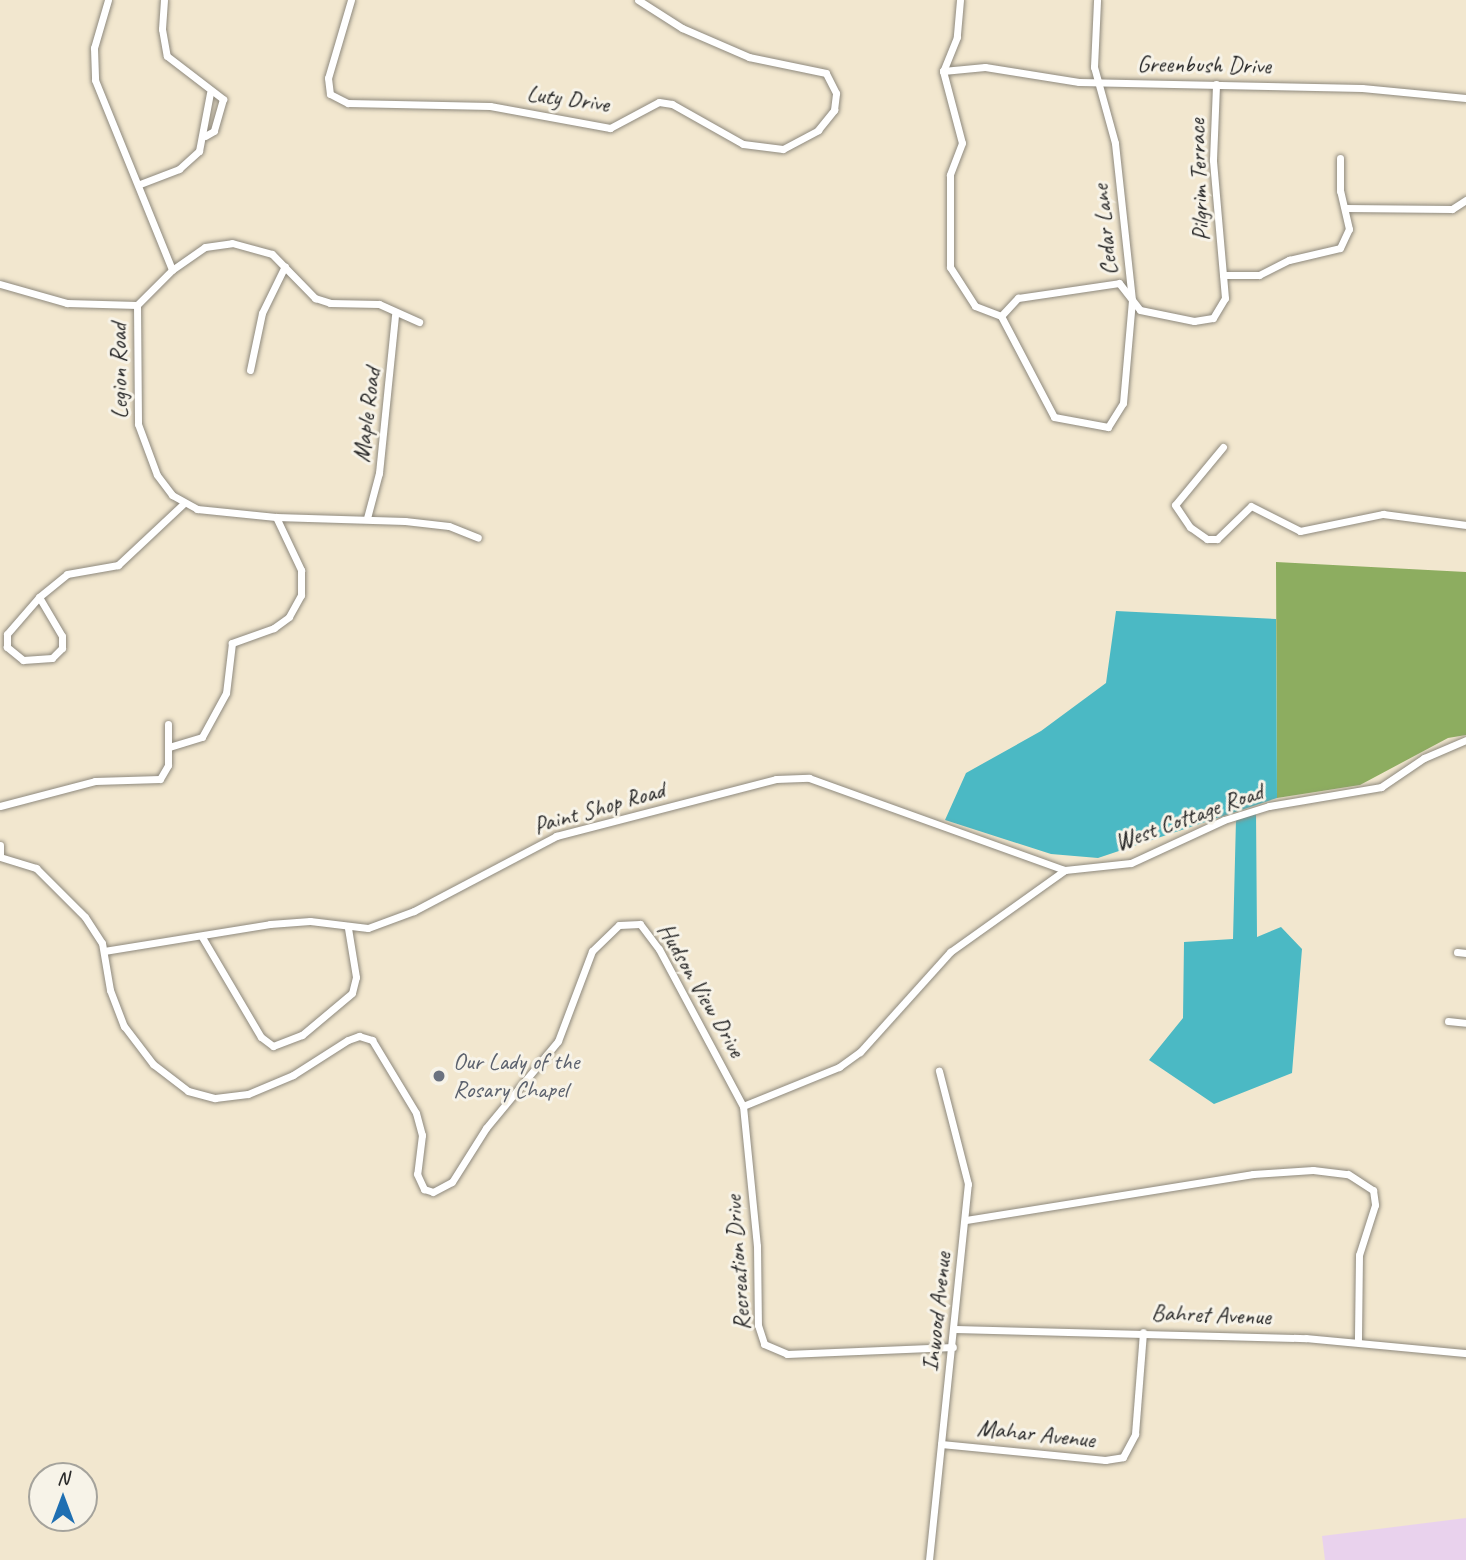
<!DOCTYPE html>
<html>
<head>
<meta charset="utf-8">
<style>
	body { margin:0 }
	#map { position:relative; width:1466px; height:1560px; overflow:hidden; background:#f2e7cf; font-family:Caveat,sans-serif }
	div>[style] { position:absolute }
	[style*='--x'] { left:calc(var(--x)*1px); top:calc(var(--y)*1px); width:calc(var(--w)*1px); rotate:calc(var(--a)*1deg) }
	.built>* { inset:0; background:#e9d2ed }
	.forest>* { inset:0; background:#8dad60 }
	.water>* { inset:0; background:#4bb9c4 }
	.roads { filter:drop-shadow(0 0 2px #8e897d) drop-shadow(0 0 2px #8e897d) }
	.street>* { height:7px; margin:-3.5px; padding:0 3.5px; transform-origin:3.5px; border-radius:3.5px; background:#fff }
	.dots>* { width:19px; height:19px; translate:-50% -50%; box-sizing:border-box; border:4px solid #f7f3e8; border-radius:50% }
	span { translate:-50% -50%; white-space:nowrap; text-align:center; line-height:1.15; -webkit-text-stroke:6px #f7f3e8; paint-order:stroke }
	.street-label { font-size:24px; color:#2b2b2b }
	.worship-label { font-size:24px; color:#5b616d }
	.left { translate:0 -50%; text-align:left }
	.north { position:absolute; left:28px; top:1462px; width:70px; height:70px; box-sizing:border-box; background:#f7f3e8; border:2px solid #a5a39c; border-radius:50%; rotate:0deg; font-size:19px; font-weight:700; line-height:28px; text-align:center; color:#2b2b2b }
	.north::after { content:''; display:block; margin:auto; width:24px; height:32px; background:#1f6fb2; clip-path:polygon(50% 0,100% 100%,50% 72%,0 100%) }
</style>
</head>
<body>
<div id="map">
	<div class="built">
		<div style="clip-path:polygon(1466px 1518px,1466px 1560px,1325px 1560px,1322px 1536px)"></div>
	</div>
	<div class="forest">
		<div style="clip-path:polygon(1276px 562px,1466px 572px,1466px 735px,1448px 738px,1360px 785px,1277px 798px)"></div>
	</div>
	<div class="water">
		<div style="clip-path:polygon(1116px 611px,1276px 619px,1277px 798px,1098px 858px,1051px 854px,945px 820px,966px 773px,1041px 731px,1106px 683px)"></div>
		<div style="clip-path:polygon(1256px 812px,1257px 937px,1281px 927px,1302px 949px,1292px 1073px,1214px 1104px,1149px 1060px,1183px 1018px,1184px 942px,1233px 939px,1236px 819px)"></div>
	</div>
	<div class="roads">
		<div class="street">
			<div style="--x:108;--y:0;--w:50;--a:106.3"></div>
			<div style="--x:94;--y:48;--w:32;--a:88"></div>
			<div style="--x:95;--y:80;--w:205;--a:67.9"></div>
			<div style="--x:164;--y:0;--w:29;--a:94"></div>
			<div style="--x:162;--y:29;--w:27;--a:80"></div>
			<div style="--x:167;--y:56;--w:71;--a:37.5"></div>
			<div style="--x:223;--y:99;--w:33;--a:106"></div>
			<div style="--x:214;--y:131;--w:10;--a:151"></div>
			<div style="--x:351;--y:0;--w:81;--a:106.4"></div>
			<div style="--x:328;--y:78;--w:16;--a:83"></div>
			<div style="--x:330;--y:94;--w:20;--a:27"></div>
			<div style="--x:348;--y:103;--w:142;--a:1.2"></div>
			<div style="--x:490;--y:106;--w:122;--a:10.4"></div>
			<div style="--x:610;--y:128;--w:55;--a:-28"></div>
			<div style="--x:659;--y:102;--w:13;--a:9"></div>
			<div style="--x:672;--y:104;--w:81;--a:29.4"></div>
			<div style="--x:743;--y:144;--w:40;--a:7.1"></div>
			<div style="--x:783;--y:149;--w:40;--a:-28"></div>
			<div style="--x:818;--y:130;--w:26;--a:-51"></div>
			<div style="--x:834;--y:110;--w:17;--a:-83"></div>
			<div style="--x:836;--y:93;--w:22;--a:-117"></div>
			<div style="--x:826;--y:73;--w:79;--a:-168.3"></div>
			<div style="--x:749;--y:57;--w:73;--a:-156.6"></div>
			<div style="--x:682;--y:28;--w:52;--a:-147.5"></div>
			<div style="--x:960;--y:0;--w:37;--a:95"></div>
			<div style="--x:957;--y:37;--w:37;--a:112"></div>
			<div style="--x:943;--y:71;--w:74;--a:75.2"></div>
			<div style="--x:962;--y:143;--w:34;--a:111"></div>
			<div style="--x:950;--y:175;--w:92;--a:90"></div>
			<div style="--x:950;--y:267;--w:46;--a:57.3"></div>
			<div style="--x:975;--y:306;--w:28;--a:21"></div>
			<div style="--x:1001;--y:316;--w:114;--a:62.3"></div>
			<div style="--x:1054;--y:417;--w:55;--a:10.5"></div>
			<div style="--x:1108;--y:427;--w:28;--a:-58"></div>
			<div style="--x:1123;--y:403;--w:103;--a:-85"></div>
			<div style="--x:1132;--y:300;--w:158;--a:-96.2"></div>
			<div style="--x:1115;--y:143;--w:79;--a:-105.4"></div>
			<div style="--x:1094;--y:67;--w:67;--a:-87.4"></div>
			<div style="--x:943;--y:71;--w:42;--a:-5.4"></div>
			<div style="--x:985;--y:67;--w:95;--a:9.1"></div>
			<div style="--x:1079;--y:82;--w:283;--a:1.2"></div>
			<div style="--x:1362;--y:88;--w:104;--a:5.5"></div>
			<div style="--x:140;--y:184;--w:42;--a:-21"></div>
			<div style="--x:179;--y:169;--w:27;--a:-42"></div>
			<div style="--x:199;--y:151;--w:59;--a:-79.3"></div>
			<div style="--x:1345;--y:208;--w:107;--a:0.5"></div>
			<div style="--x:1452;--y:209;--w:17;--a:-33"></div>
			<div style="--x:1223;--y:275;--w:36;--a:0"></div>
			<div style="--x:1259;--y:275;--w:34;--a:-27"></div>
			<div style="--x:1289;--y:260;--w:52;--a:-13.2"></div>
			<div style="--x:1340;--y:248;--w:21;--a:-65"></div>
			<div style="--x:1349;--y:229;--w:39;--a:-103"></div>
			<div style="--x:1340;--y:191;--w:33;--a:-90"></div>
			<div style="--x:0;--y:284;--w:70;--a:15.8"></div>
			<div style="--x:67;--y:303;--w:70;--a:1.6"></div>
			<div style="--x:137;--y:305;--w:49;--a:-45"></div>
			<div style="--x:172;--y:270;--w:40;--a:-34.9"></div>
			<div style="--x:205;--y:247;--w:27;--a:-8"></div>
			<div style="--x:232;--y:243;--w:41;--a:15.4"></div>
			<div style="--x:272;--y:254;--w:62;--a:45.7"></div>
			<div style="--x:315;--y:298;--w:16;--a:18"></div>
			<div style="--x:330;--y:303;--w:49;--a:1.2"></div>
			<div style="--x:379;--y:304;--w:44;--a:24.2"></div>
			<div style="--x:137;--y:305;--w:119;--a:89.5"></div>
			<div style="--x:138;--y:424;--w:54;--a:69.6"></div>
			<div style="--x:157;--y:475;--w:25;--a:53"></div>
			<div style="--x:172;--y:495;--w:29;--a:29"></div>
			<div style="--x:197;--y:509;--w:79;--a:5.8"></div>
			<div style="--x:276;--y:517;--w:59;--a:64.7"></div>
			<div style="--x:301;--y:570;--w:25;--a:90"></div>
			<div style="--x:301;--y:595;--w:25;--a:119"></div>
			<div style="--x:289;--y:617;--w:19;--a:144"></div>
			<div style="--x:274;--y:628;--w:45;--a:160.3"></div>
			<div style="--x:232;--y:643;--w:50;--a:96.8"></div>
			<div style="--x:226;--y:693;--w:50;--a:118.6"></div>
			<div style="--x:202;--y:737;--w:34;--a:163"></div>
			<div style="--x:1001;--y:316;--w:25;--a:-47"></div>
			<div style="--x:1018;--y:298;--w:102;--a:-8.4"></div>
			<div style="--x:1119;--y:283;--w:34;--a:52"></div>
			<div style="--x:1140;--y:310;--w:55;--a:11.5"></div>
			<div style="--x:1194;--y:321;--w:19;--a:-9"></div>
			<div style="--x:1213;--y:318;--w:23;--a:-59"></div>
			<div style="--x:1225;--y:298;--w:139;--a:-95"></div>
			<div style="--x:1213;--y:160;--w:76;--a:-87.7"></div>
			<div style="--x:250;--y:370;--w:58;--a:-78.1"></div>
			<div style="--x:262;--y:313;--w:52;--a:-63.9"></div>
			<div style="--x:1223;--y:447;--w:75;--a:129.6"></div>
			<div style="--x:1175;--y:505;--w:27;--a:56"></div>
			<div style="--x:1190;--y:527;--w:21;--a:35"></div>
			<div style="--x:1207;--y:539;--w:10;--a:0"></div>
			<div style="--x:1217;--y:539;--w:47;--a:-44.1"></div>
			<div style="--x:1251;--y:506;--w:55;--a:27"></div>
			<div style="--x:1300;--y:531;--w:85;--a:-11.6"></div>
			<div style="--x:1383;--y:514;--w:84;--a:7.5"></div>
			<div style="--x:276;--y:517;--w:129;--a:1.8"></div>
			<div style="--x:405;--y:521;--w:44;--a:6.5"></div>
			<div style="--x:449;--y:526;--w:31;--a:22"></div>
			<div style="--x:367;--y:518;--w:47;--a:-75.1"></div>
			<div style="--x:379;--y:473;--w:159;--a:-84.2"></div>
			<div style="--x:39;--y:597;--w:45;--a:59.5"></div>
			<div style="--x:62;--y:636;--w:12;--a:90"></div>
			<div style="--x:62;--y:648;--w:14;--a:135"></div>
			<div style="--x:52;--y:658;--w:29;--a:176"></div>
			<div style="--x:23;--y:660;--w:21;--a:-141"></div>
			<div style="--x:7;--y:647;--w:13;--a:-90"></div>
			<div style="--x:7;--y:634;--w:49;--a:-49.1"></div>
			<div style="--x:39;--y:597;--w:36;--a:-39"></div>
			<div style="--x:67;--y:574;--w:52;--a:-10"></div>
			<div style="--x:118;--y:565;--w:89;--a:-43.2"></div>
			<div style="--x:0;--y:806;--w:98;--a:-14.7"></div>
			<div style="--x:95;--y:781;--w:65;--a:-1.8"></div>
			<div style="--x:160;--y:779;--w:16;--a:-60"></div>
			<div style="--x:168;--y:765;--w:41;--a:-90"></div>
			<div style="--x:0;--y:845;--w:12;--a:90"></div>
			<div style="--x:0;--y:857;--w:38;--a:17"></div>
			<div style="--x:36;--y:868;--w:69;--a:45"></div>
			<div style="--x:85;--y:917;--w:31;--a:57"></div>
			<div style="--x:102;--y:943;--w:48;--a:80.3"></div>
			<div style="--x:110;--y:990;--w:39;--a:69"></div>
			<div style="--x:124;--y:1026;--w:48;--a:52.7"></div>
			<div style="--x:153;--y:1064;--w:44;--a:37.6"></div>
			<div style="--x:188;--y:1091;--w:28;--a:15"></div>
			<div style="--x:215;--y:1098;--w:33;--a:-7"></div>
			<div style="--x:248;--y:1094;--w:49;--a:-22.9"></div>
			<div style="--x:293;--y:1075;--w:65;--a:-32.5"></div>
			<div style="--x:348;--y:1040;--w:12;--a:-20"></div>
			<div style="--x:359;--y:1036;--w:14;--a:17"></div>
			<div style="--x:372;--y:1040;--w:85;--a:58.9"></div>
			<div style="--x:416;--y:1113;--w:23;--a:75"></div>
			<div style="--x:422;--y:1135;--w:39;--a:97"></div>
			<div style="--x:417;--y:1174;--w:17;--a:65"></div>
			<div style="--x:424;--y:1189;--w:9;--a:18"></div>
			<div style="--x:433;--y:1192;--w:21;--a:-28"></div>
			<div style="--x:452;--y:1182;--w:64;--a:-57.8"></div>
			<div style="--x:486;--y:1128;--w:113;--a:-50.4"></div>
			<div style="--x:558;--y:1041;--w:96;--a:-69.3"></div>
			<div style="--x:592;--y:951;--w:37;--a:-44"></div>
			<div style="--x:619;--y:925;--w:21;--a:-3"></div>
			<div style="--x:640;--y:924;--w:31;--a:53"></div>
			<div style="--x:659;--y:949;--w:178;--a:61.9"></div>
			<div style="--x:743;--y:1106;--w:141;--a:84.3"></div>
			<div style="--x:757;--y:1246;--w:79;--a:89.3"></div>
			<div style="--x:758;--y:1325;--w:20;--a:72"></div>
			<div style="--x:764;--y:1344;--w:25;--a:23"></div>
			<div style="--x:787;--y:1354;--w:166;--a:-2.4"></div>
			<div style="--x:202;--y:937;--w:116;--a:59.5"></div>
			<div style="--x:261;--y:1037;--w:15;--a:37"></div>
			<div style="--x:273;--y:1046;--w:31;--a:-21"></div>
			<div style="--x:302;--y:1035;--w:65;--a:-40"></div>
			<div style="--x:352;--y:993;--w:16;--a:-76"></div>
			<div style="--x:356;--y:977;--w:50;--a:-99.3"></div>
			<div style="--x:104;--y:951;--w:168;--a:-9.2"></div>
			<div style="--x:270;--y:924;--w:40;--a:-4.3"></div>
			<div style="--x:310;--y:921;--w:58;--a:6.9"></div>
			<div style="--x:368;--y:928;--w:49;--a:-20.3"></div>
			<div style="--x:414;--y:911;--w:161;--a:-27.8"></div>
			<div style="--x:556;--y:836;--w:227;--a:-14.5"></div>
			<div style="--x:776;--y:779;--w:33;--a:-2"></div>
			<div style="--x:809;--y:778;--w:272;--a:19.8"></div>
			<div style="--x:1457;--y:952;--w:9;--a:6"></div>
			<div style="--x:1448;--y:1021;--w:18;--a:6"></div>
			<div style="--x:743;--y:1106;--w:104;--a:-22.1"></div>
			<div style="--x:839;--y:1067;--w:26;--a:-36"></div>
			<div style="--x:860;--y:1052;--w:135;--a:-48"></div>
			<div style="--x:950;--y:952;--w:141;--a:-35.5"></div>
			<div style="--x:1065;--y:870;--w:66;--a:-6.1"></div>
			<div style="--x:1131;--y:863;--w:102;--a:-24.8"></div>
			<div style="--x:1224;--y:820;--w:47;--a:-17.3"></div>
			<div style="--x:1269;--y:806;--w:114;--a:-9.6"></div>
			<div style="--x:1381;--y:787;--w:52;--a:-34"></div>
			<div style="--x:1424;--y:758;--w:46;--a:-23.2"></div>
			<div style="--x:966;--y:1220;--w:291;--a:-9.1"></div>
			<div style="--x:1253;--y:1174;--w:60;--a:-3.8"></div>
			<div style="--x:1313;--y:1170;--w:35;--a:7"></div>
			<div style="--x:1348;--y:1174;--w:30;--a:33"></div>
			<div style="--x:1373;--y:1190;--w:15;--a:82"></div>
			<div style="--x:1375;--y:1205;--w:52;--a:107.7"></div>
			<div style="--x:1359;--y:1255;--w:87;--a:90.7"></div>
			<div style="--x:955;--y:1329;--w:351;--a:1.5"></div>
			<div style="--x:1306;--y:1338;--w:161;--a:5.4"></div>
			<div style="--x:941;--y:1444;--w:165;--a:5.6"></div>
			<div style="--x:1105;--y:1460;--w:18;--a:-9"></div>
			<div style="--x:1123;--y:1457;--w:26;--a:-62"></div>
			<div style="--x:1135;--y:1434;--w:102;--a:-85.5"></div>
			<div style="--x:929;--y:1560;--w:378;--a:-84.1"></div>
			<div style="--x:968;--y:1184;--w:117;--a:-104.4"></div>
		</div>
	</div>
	<div class="dots">
		<div style="left:439px;top:1076px;background:#6b7280"></div>
	</div>
	<div class="street-label">
		<span style="left:1204px;top:65px;rotate:1deg">Greenbush Drive</span>
		<span style="left:568px;top:99px;rotate:8deg">Luty Drive</span>
		<span style="left:1199px;top:180px;rotate:-92deg">Pilgrim Terrace</span>
		<span style="left:1105px;top:230px;rotate:-96deg">Cedar Lane</span>
		<span style="left:119px;top:371px;rotate:-91deg">Legion Road</span>
		<span style="left:367px;top:415px;rotate:-83deg">Maple Road</span>
		<span style="left:599px;top:808px;rotate:-16deg">Paint Shop Road</span>
		<span style="left:1189px;top:817px;rotate:-20deg">West Cottage Road</span>
		<span style="left:701px;top:990px;rotate:60deg">Hudson View Drive</span>
		<span style="left:738px;top:1263px;rotate:-94deg">Recreation Drive</span>
		<span style="left:937px;top:1312px;rotate:-84deg">Inwood Avenue</span>
		<span style="left:1211px;top:1315px;rotate:2deg">Bahret Avenue</span>
		<span style="left:1036px;top:1434px;rotate:6deg">Mahar Avenue</span>
	</div>
	<div class="worship-label">
		<span class="left" style="left:453px;top:1076px">Our Lady of the<br>Rosary Chapel</span>
	</div>
	<div class="north">N</div>
</div>
</body>
</html>
